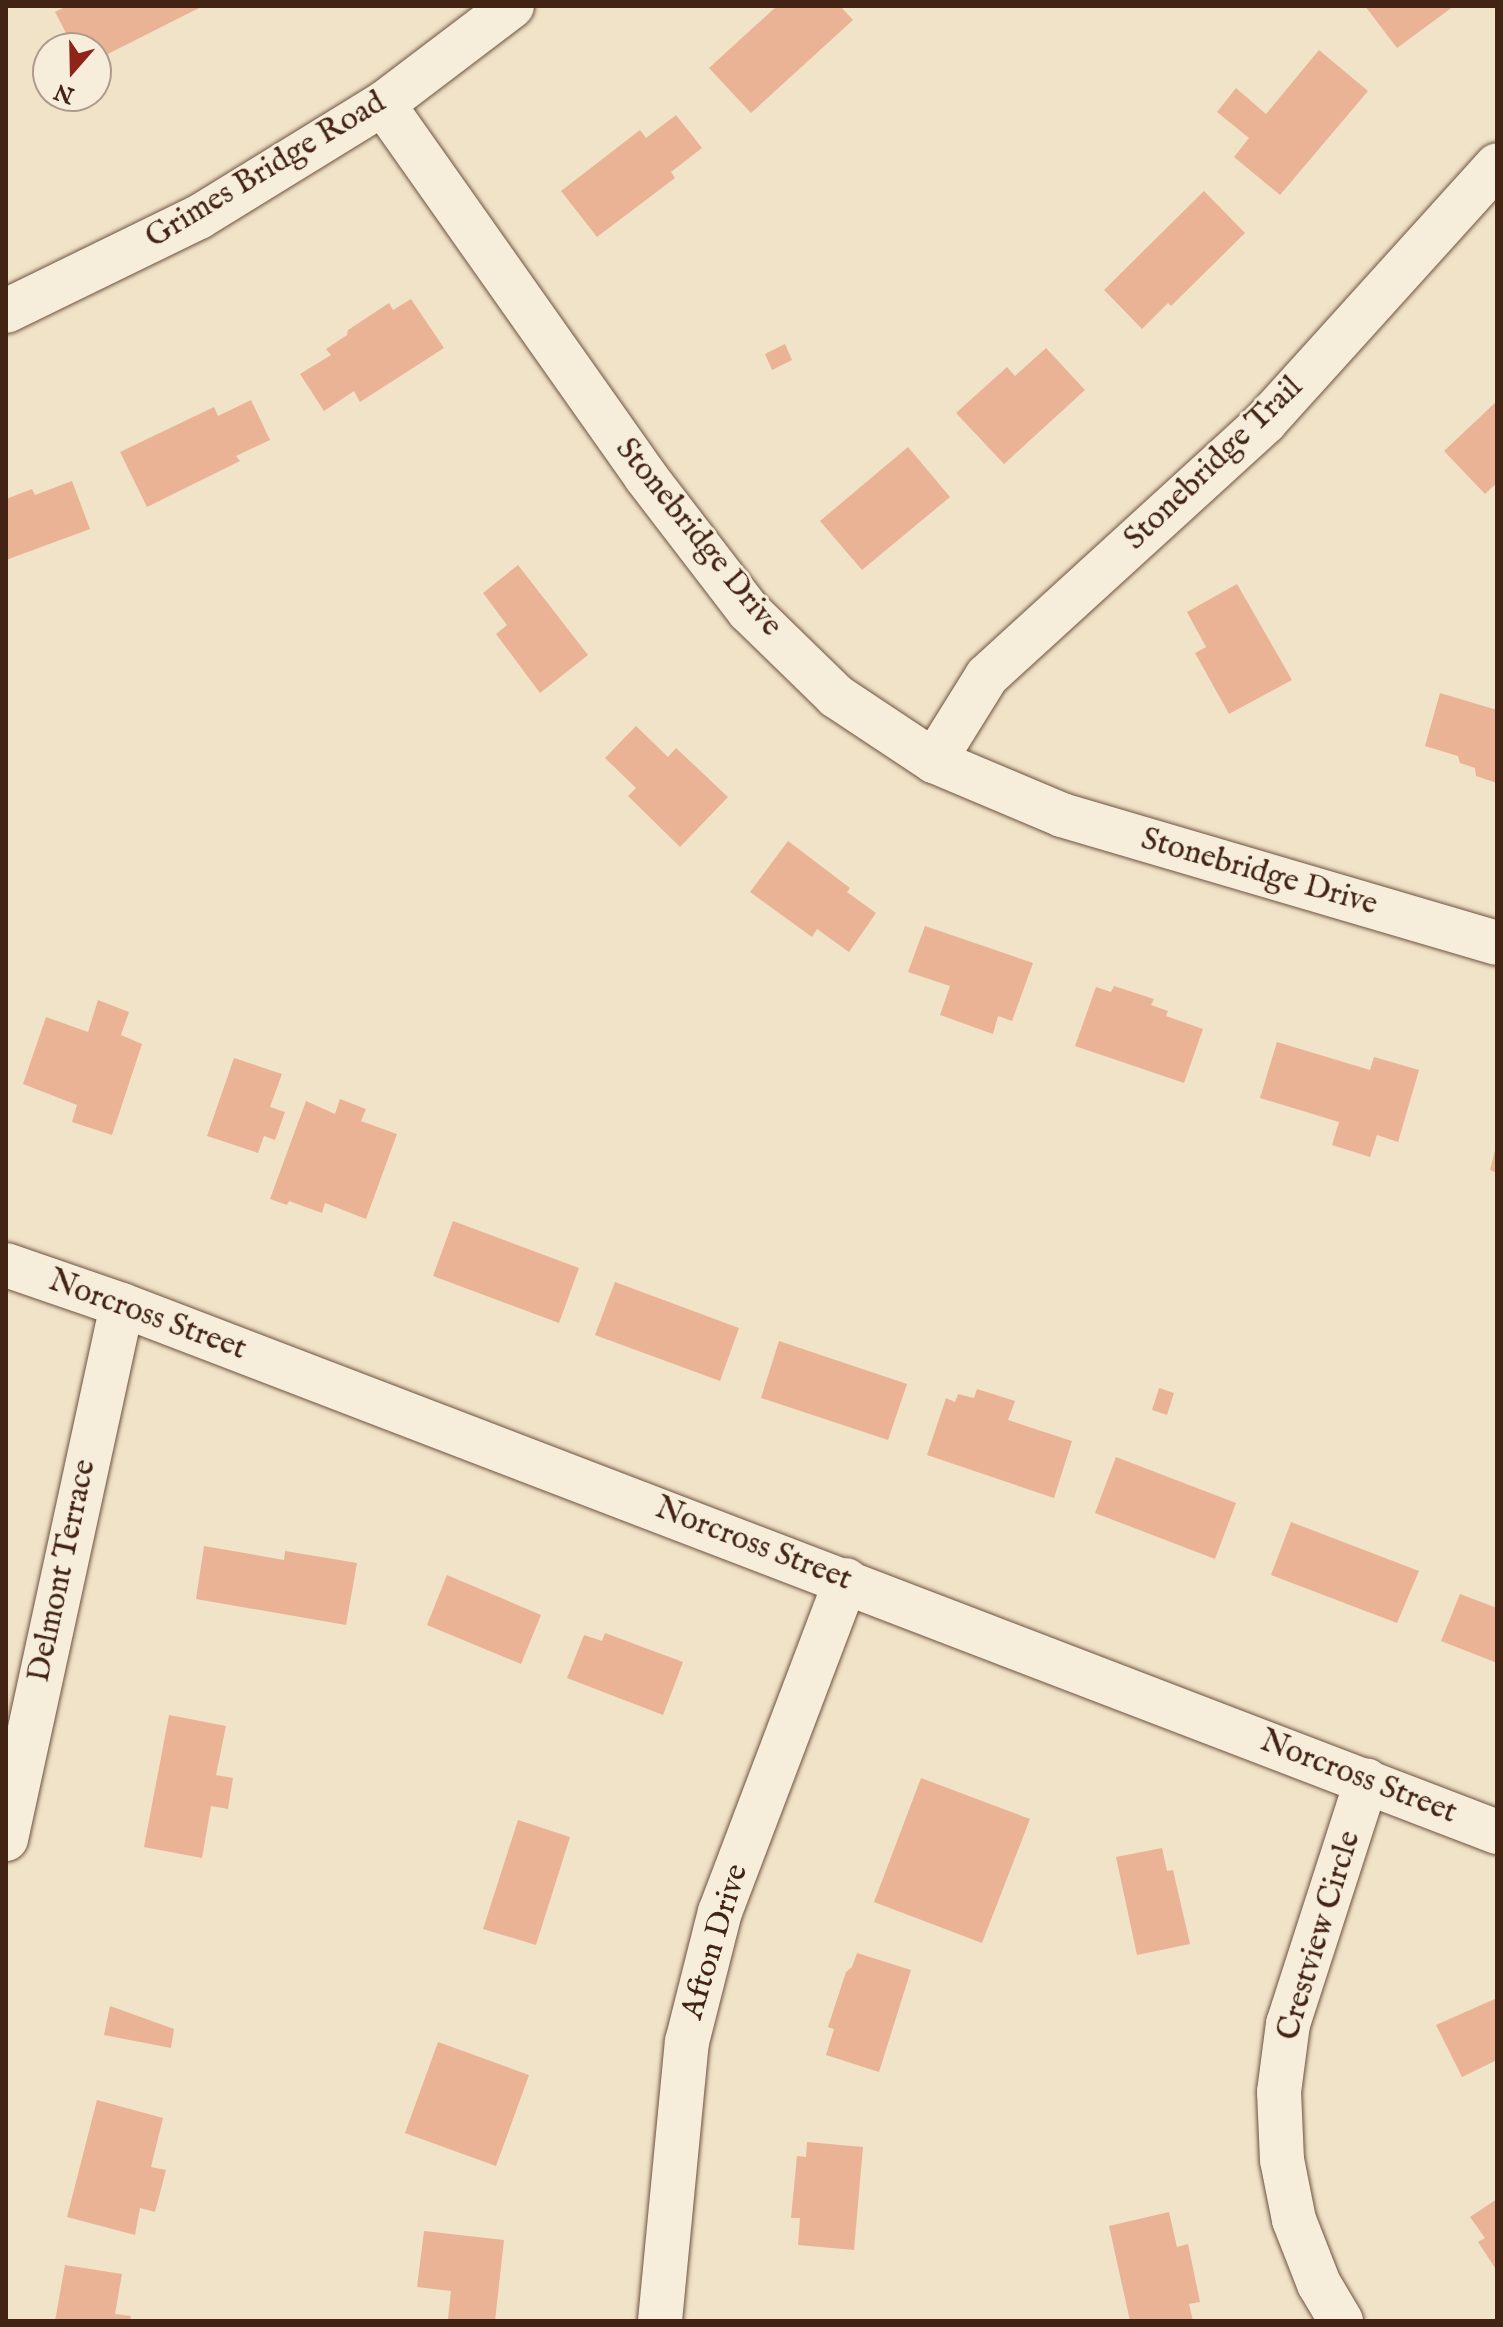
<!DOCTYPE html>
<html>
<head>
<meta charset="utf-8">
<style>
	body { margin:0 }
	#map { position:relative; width:1503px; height:2327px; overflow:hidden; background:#f1e3c8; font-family:"IM FELL English",serif }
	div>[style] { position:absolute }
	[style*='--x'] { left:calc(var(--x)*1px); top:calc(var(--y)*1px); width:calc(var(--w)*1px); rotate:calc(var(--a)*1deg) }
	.building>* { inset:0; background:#eab395 }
	.roads { filter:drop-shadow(0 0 2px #6e5340) drop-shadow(0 0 2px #6e5340) }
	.minor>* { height:44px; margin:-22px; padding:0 22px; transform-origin:22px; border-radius:22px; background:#f6eddb }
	span { translate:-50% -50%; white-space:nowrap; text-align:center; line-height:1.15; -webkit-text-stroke:6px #f6eddb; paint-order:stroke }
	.street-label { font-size:32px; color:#432313 }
	.frame { position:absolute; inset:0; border:8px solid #432313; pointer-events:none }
	.north { position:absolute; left:32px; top:32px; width:80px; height:80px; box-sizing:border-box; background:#f6eddb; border:2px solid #ae9c8b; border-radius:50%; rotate:200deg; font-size:22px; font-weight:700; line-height:32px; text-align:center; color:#432313 }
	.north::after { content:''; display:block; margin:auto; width:28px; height:36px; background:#8f2418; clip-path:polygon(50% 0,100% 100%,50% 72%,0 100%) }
</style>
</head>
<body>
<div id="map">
	<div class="building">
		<div style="clip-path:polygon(67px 6px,203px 6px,96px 60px,96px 48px,74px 48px,55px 12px)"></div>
		<div style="clip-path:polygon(777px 6px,840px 6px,853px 20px,751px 113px,709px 68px)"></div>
		<div style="clip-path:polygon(1365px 6px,1454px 6px,1397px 48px)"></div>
		<div style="clip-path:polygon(1319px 50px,1368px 91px,1280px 195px,1234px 157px,1249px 138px,1217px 112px,1236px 88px,1266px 114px)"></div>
		<div style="clip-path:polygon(676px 115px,702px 148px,671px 172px,675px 178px,597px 237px,561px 191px,640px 130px,646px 138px)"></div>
		<div style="clip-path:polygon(1204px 191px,1245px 233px,1171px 306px,1168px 303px,1142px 329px,1104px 290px)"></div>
		<div style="clip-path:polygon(411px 299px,444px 348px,360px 402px,354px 391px,324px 411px,300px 374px,331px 355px,326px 349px,347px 335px,348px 330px,389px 303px,393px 310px)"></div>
		<div style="clip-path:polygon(785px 344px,792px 360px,772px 370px,765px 354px)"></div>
		<div style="clip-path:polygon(1046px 348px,1085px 390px,1004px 464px,956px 413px,1007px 367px,1015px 376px)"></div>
		<div style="clip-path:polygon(251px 400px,270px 440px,236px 456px,240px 461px,147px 507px,120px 452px,214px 407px,218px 416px)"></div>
		<div style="clip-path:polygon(1497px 401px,1497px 483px,1485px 494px,1444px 451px)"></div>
		<div style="clip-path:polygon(908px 447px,950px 497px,862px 570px,820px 521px)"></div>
		<div style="clip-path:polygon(72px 481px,90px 529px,6px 560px,6px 499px,32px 489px,35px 495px)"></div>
		<div style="clip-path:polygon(518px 565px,588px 655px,540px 693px,496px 634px,507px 625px,483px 593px)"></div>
		<div style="clip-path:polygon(1237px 584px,1292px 680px,1229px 714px,1195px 653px,1206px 647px,1187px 612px)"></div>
		<div style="clip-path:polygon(1440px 693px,1497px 710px,1497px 783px,1476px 776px,1475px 768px,1460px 763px,1458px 756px,1425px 746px)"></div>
		<div style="clip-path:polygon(636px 726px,668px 757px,676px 748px,728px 797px,680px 847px,628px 796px,636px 788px,605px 758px)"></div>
		<div style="clip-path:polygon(788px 841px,850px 888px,847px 892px,876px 913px,849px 952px,817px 929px,812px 937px,750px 892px)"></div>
		<div style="clip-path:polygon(925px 926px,1033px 963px,1012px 1021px,998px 1016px,993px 1034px,940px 1015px,950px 986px,908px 972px)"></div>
		<div style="clip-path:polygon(1114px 986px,1154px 999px,1151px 1005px,1168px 1011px,1166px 1016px,1203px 1029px,1184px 1083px,1075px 1046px,1096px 987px,1111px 992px)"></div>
		<div style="clip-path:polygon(98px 1000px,129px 1012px,121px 1035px,142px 1044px,112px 1135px,72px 1122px,77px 1105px,23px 1084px,46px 1017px,88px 1032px)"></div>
		<div style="clip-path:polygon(1277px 1042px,1370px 1070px,1374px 1057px,1419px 1070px,1398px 1142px,1377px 1135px,1370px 1157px,1332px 1145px,1339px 1122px,1260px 1098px)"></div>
		<div style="clip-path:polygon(234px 1058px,282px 1074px,270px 1107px,285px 1112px,275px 1140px,264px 1136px,258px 1153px,207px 1136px)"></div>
		<div style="clip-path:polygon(340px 1099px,366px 1109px,361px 1121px,397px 1134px,366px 1219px,325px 1203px,322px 1213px,289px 1201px,287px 1205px,270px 1199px,306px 1101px,335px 1114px)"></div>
		<div style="clip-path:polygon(1496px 1147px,1497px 1147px,1497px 1173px,1490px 1170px)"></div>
		<div style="clip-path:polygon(453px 1221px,579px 1268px,559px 1323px,433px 1276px)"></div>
		<div style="clip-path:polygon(615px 1282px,739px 1328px,720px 1381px,595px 1335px)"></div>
		<div style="clip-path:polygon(779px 1341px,907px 1384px,888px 1440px,761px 1398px)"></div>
		<div style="clip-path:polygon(1159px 1388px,1174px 1393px,1167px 1415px,1152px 1410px)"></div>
		<div style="clip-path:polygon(977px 1389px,1015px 1401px,1008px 1420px,1072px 1441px,1054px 1498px,927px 1455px,946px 1398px,955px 1402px,958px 1394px,974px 1398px)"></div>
		<div style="clip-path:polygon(1116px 1457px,1236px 1503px,1215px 1559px,1095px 1513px)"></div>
		<div style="clip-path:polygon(1291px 1522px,1419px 1571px,1397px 1623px,1271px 1575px)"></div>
		<div style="clip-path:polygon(204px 1546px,284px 1560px,285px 1551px,357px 1563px,346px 1625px,196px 1599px)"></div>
		<div style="clip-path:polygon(447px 1575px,541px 1615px,521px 1664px,427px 1625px)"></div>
		<div style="clip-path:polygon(1460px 1594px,1497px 1608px,1497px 1663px,1441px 1641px)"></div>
		<div style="clip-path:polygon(605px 1633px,683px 1662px,663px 1715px,567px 1678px,584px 1635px,602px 1641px)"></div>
		<div style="clip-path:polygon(169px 1715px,226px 1726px,216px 1775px,233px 1778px,228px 1809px,211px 1806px,202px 1858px,144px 1847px)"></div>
		<div style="clip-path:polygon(921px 1778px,1030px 1819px,982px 1943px,874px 1902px)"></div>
		<div style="clip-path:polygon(518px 1820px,570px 1837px,536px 1945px,483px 1929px)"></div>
		<div style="clip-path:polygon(1162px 1848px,1167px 1871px,1173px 1870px,1190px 1944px,1137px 1955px,1116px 1857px)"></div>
		<div style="clip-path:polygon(857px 1953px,911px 1970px,879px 2072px,826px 2055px,834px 2029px,828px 2027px,846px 1972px,852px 1967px)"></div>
		<div style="clip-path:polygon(1497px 1998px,1497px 2060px,1462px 2077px,1436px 2025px)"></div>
		<div style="clip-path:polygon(110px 2006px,174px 2029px,171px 2048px,104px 2035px)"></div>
		<div style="clip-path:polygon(438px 2042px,529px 2075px,496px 2166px,405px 2133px)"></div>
		<div style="clip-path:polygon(97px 2100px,163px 2118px,151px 2167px,166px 2170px,155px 2212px,140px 2208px,135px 2235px,67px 2217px)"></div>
		<div style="clip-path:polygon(807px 2142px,863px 2147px,854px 2250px,798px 2245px,800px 2218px,791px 2218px,797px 2156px,806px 2157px)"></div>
		<div style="clip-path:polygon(1497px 2199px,1497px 2271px,1478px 2242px,1485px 2238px,1470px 2217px)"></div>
		<div style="clip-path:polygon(1169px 2212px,1177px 2247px,1188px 2244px,1200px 2302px,1189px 2304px,1193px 2321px,1130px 2321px,1109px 2226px)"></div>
		<div style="clip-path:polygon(424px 2231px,504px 2240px,495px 2321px,448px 2319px,451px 2291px,417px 2287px)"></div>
		<div style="clip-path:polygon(65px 2265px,122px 2274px,115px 2314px,131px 2316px,130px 2321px,55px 2321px)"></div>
	</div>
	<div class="roads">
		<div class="minor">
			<div style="--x:383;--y:104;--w:456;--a:54.8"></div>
			<div style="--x:646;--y:477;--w:169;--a:52.5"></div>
			<div style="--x:749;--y:611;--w:122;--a:44.3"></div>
			<div style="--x:836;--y:696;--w:118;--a:33.6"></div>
			<div style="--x:934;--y:761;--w:139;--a:22.9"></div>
			<div style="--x:1062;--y:815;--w:453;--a:16.4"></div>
			<div style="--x:6;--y:311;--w:215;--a:-26"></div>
			<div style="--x:199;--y:217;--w:216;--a:-31.6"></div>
			<div style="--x:383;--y:104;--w:162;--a:-37.2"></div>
			<div style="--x:934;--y:761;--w:100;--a:-58.1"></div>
			<div style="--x:987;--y:676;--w:377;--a:-42.4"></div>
			<div style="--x:1265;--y:422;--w:346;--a:-47.9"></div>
			<div style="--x:6;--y:1265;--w:123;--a:19"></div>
			<div style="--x:122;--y:1305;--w:1473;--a:20.97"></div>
			<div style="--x:6;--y:1839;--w:546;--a:-77.74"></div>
			<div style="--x:660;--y:2321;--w:280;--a:-84.5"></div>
			<div style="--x:687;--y:2042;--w:134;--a:-75.8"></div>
			<div style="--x:720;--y:1912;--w:355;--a:-69.2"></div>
			<div style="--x:1341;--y:2321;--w:43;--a:-120.7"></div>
			<div style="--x:1319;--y:2284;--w:69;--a:-111.3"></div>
			<div style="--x:1294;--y:2220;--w:61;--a:-101.3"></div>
			<div style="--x:1282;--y:2160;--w:68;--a:-92.5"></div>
			<div style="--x:1279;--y:2092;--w:69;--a:-82.5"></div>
			<div style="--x:1288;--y:2024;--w:256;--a:-72.1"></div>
		</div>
	</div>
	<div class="street-label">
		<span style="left:266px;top:171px;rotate:-31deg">Grimes Bridge Road</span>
		<span style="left:1214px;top:464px;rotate:-44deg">Stonebridge Trail</span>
		<span style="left:698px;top:538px;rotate:51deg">Stonebridge Drive</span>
		<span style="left:1259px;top:873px;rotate:16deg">Stonebridge Drive</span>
		<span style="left:147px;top:1316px;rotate:20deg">Norcross Street</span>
		<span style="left:753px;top:1545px;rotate:21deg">Norcross Street</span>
		<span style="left:63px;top:1571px;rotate:-78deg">Delmont Terrace</span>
		<span style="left:1358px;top:1778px;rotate:21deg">Norcross Street</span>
		<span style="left:1320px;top:1936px;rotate:-73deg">Crestview Circle</span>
		<span style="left:716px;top:1942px;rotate:-73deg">Afton Drive</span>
	</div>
	<div class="frame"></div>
	<div class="north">N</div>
</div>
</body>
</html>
